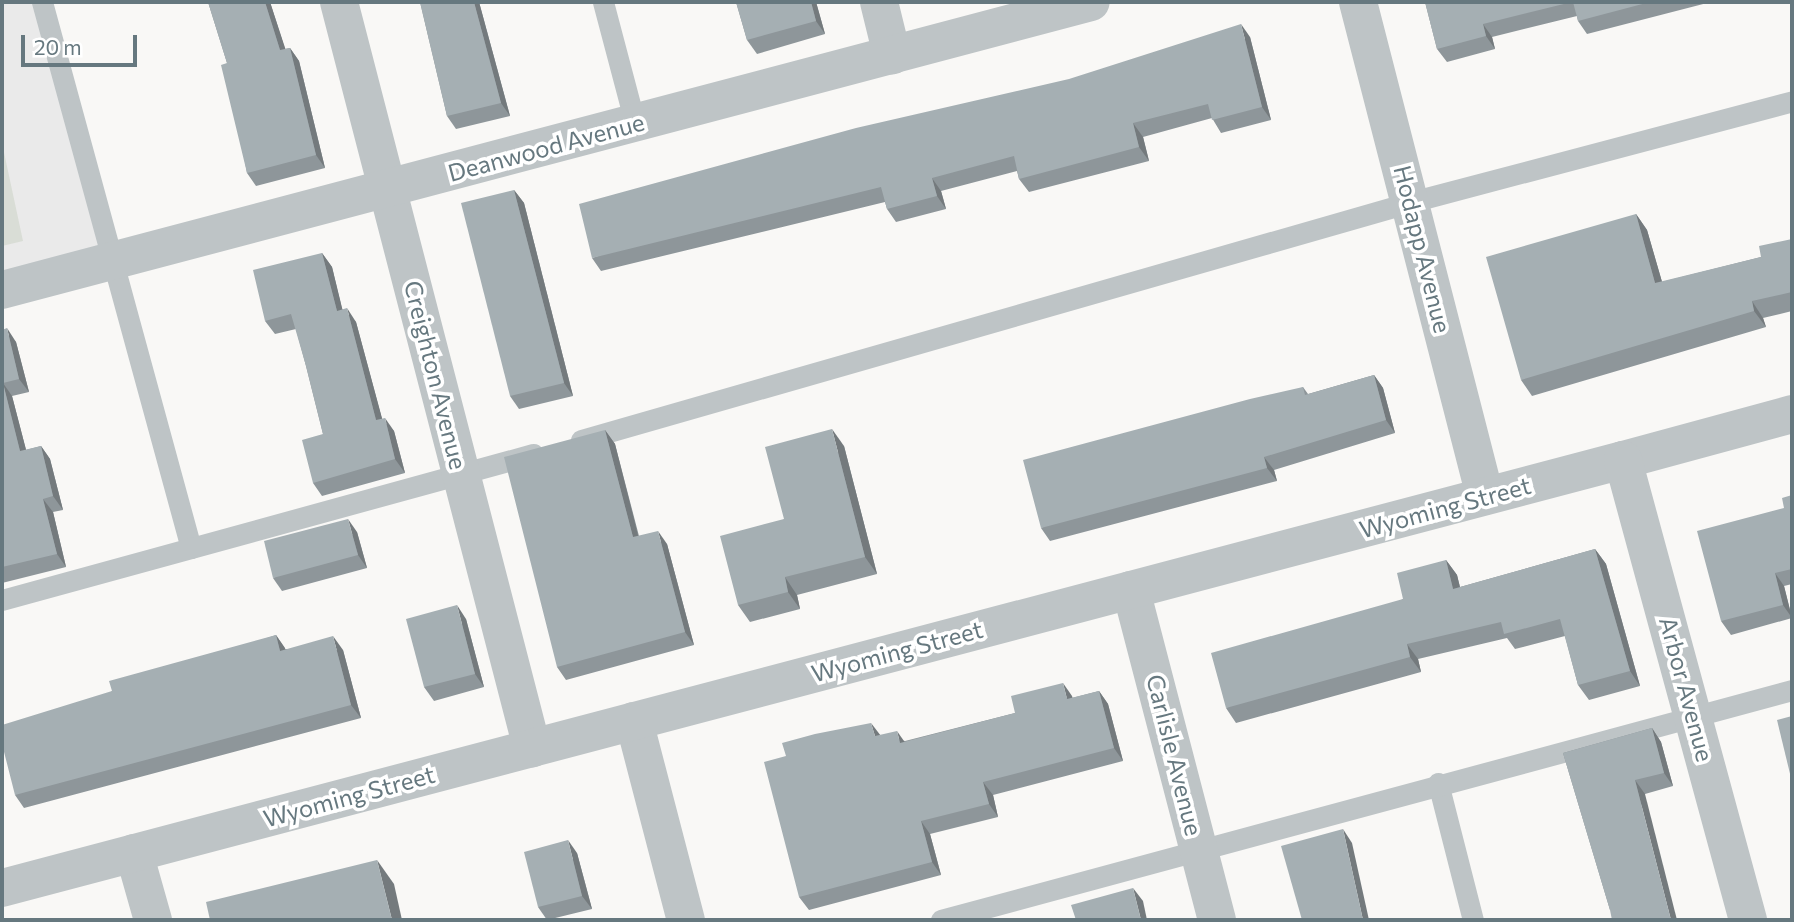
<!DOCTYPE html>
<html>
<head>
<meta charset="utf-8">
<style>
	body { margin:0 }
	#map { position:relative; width:1794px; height:922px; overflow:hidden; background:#f9f8f6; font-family:Commissioner,sans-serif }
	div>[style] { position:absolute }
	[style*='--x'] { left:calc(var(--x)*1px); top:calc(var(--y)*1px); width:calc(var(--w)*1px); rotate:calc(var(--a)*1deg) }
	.built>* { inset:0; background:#eaeaea }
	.green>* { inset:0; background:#d9ddd6 }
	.service>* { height:21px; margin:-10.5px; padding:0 10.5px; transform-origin:10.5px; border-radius:10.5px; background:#bec4c6 }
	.minor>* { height:38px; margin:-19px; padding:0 19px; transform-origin:19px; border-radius:19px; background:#bec4c6 }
	.tertiary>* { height:38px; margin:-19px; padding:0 19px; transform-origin:19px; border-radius:19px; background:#bec4c6 }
	.wall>* { inset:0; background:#8e969a }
	.shaded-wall>* { inset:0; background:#747a7d }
	.building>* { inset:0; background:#a5afb3 }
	span { translate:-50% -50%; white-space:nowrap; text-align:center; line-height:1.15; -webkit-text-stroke:7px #fff; paint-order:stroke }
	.street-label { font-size:24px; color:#66787f }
	.frame { position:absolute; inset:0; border:4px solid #66787f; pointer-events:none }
	.scale { position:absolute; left:21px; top:35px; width:116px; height:32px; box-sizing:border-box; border:4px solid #66787f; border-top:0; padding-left:9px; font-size:21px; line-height:24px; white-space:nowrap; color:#66787f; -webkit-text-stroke:5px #fff; paint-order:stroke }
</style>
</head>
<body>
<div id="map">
	<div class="built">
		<div style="clip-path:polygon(2px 2px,42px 2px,111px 262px,2px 290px)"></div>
	</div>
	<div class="green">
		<div style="clip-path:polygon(2px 143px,23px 241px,2px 246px)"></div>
	</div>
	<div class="service">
		<div style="--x:42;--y:2;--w:566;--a:74.74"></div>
		<div style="--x:603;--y:2;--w:125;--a:75.2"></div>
		<div style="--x:581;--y:440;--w:863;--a:-16"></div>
		<div style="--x:1411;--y:202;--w:394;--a:-14.8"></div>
		<div style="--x:2;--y:600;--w:551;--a:-15.37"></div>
		<div style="--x:1438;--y:783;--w:141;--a:75.7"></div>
		<div style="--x:941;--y:920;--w:882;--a:-15.12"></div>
	</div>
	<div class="minor">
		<div style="--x:339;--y:2;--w:771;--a:75.49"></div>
		<div style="--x:879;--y:2;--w:55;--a:76.2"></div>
		<div style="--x:1358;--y:2;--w:510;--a:75.58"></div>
		<div style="--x:2;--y:290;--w:1126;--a:-14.81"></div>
		<div style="--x:1623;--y:460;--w:175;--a:-15.2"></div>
		<div style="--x:1131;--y:590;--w:341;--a:75.4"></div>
		<div style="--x:634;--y:721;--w:206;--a:75.4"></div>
		<div style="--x:134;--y:853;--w:70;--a:74.2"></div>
	</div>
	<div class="tertiary">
		<div style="--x:2;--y:888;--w:1677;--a:-14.79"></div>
		<div style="--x:1623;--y:460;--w:477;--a:74.8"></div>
	</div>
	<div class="wall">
		<div style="clip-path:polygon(208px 2px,270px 2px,285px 49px,290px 48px,299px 61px,325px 168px,256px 186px,247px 173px,227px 63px)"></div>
		<div style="clip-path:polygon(420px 2px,479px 2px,510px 116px,456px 129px,447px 116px)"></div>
		<div style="clip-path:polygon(736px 2px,816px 2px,825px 34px,757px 54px,747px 40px)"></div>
		<div style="clip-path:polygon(1425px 2px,1711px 2px,1587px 34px,1578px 21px,1577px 16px,1492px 37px,1495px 49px,1447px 62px,1437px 49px)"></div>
		<div style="clip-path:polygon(1250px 37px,1271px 120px,1221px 133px,1212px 118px,1143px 137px,1149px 161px,1029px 192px,1019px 179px,1017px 171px,941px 191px,946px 209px,896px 222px,887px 209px,885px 202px,601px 271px,592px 258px)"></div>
		<div style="clip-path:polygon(514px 190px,524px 203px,573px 396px,519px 409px,510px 396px)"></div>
		<div style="clip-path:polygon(1636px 214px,1647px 230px,1662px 282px,1761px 257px,1792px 239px,1792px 311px,1763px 318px,1766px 327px,1532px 396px,1521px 380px)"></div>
		<div style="clip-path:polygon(322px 253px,332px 267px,342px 309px,356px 322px,382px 419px,394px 431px,405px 473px,322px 496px,313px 483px,323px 434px,306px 366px,296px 329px,275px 334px,265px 321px)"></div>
		<div style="clip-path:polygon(2px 330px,16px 342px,29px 392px,12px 396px,26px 450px,41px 446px,50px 459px,63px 510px,53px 512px,66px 567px,2px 583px)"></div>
		<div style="clip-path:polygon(1374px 375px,1383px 388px,1395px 433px,1274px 470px,1277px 481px,1050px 541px,1041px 528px,1303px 387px,1308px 394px)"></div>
		<div style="clip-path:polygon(605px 430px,615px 444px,639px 536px,667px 544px,694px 645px,566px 680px,557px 667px)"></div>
		<div style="clip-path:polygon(844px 446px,877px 574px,797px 595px,800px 609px,750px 622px,738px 605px,784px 519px)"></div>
		<div style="clip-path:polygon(1792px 495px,1792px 584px,1784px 586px,1792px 618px,1731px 635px,1721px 621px)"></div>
		<div style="clip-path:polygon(357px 532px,367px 568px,282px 591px,273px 578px)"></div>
		<div style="clip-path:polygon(1595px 549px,1606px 564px,1640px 686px,1589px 700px,1578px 685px,1565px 636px,1515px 649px,1507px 638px,1418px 659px,1421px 672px,1236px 723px,1226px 708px,1403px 599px,1446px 560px,1457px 575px,1460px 587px)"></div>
		<div style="clip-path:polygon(466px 619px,484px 687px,434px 701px,424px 687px)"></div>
		<div style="clip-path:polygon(276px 635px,285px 649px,343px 650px,361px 718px,24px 808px,15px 795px,112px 691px)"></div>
		<div style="clip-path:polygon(1099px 691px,1108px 704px,1123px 761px,993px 795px,998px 817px,930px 834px,941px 875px,809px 910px,799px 897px,880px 735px,905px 741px,1015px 713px,1072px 696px,1072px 698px)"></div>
		<div style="clip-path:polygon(1652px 728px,1661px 742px,1673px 786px,1645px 794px,1610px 910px,1563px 753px)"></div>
		<div style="clip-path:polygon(577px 853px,592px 909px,547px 920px,538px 907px)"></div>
	</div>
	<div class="shaded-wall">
		<div style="clip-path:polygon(265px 2px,270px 2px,290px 63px,280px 50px)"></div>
		<div style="clip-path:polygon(474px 2px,479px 2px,510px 116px,501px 103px)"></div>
		<div style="clip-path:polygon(811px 2px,816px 2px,825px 34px,816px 21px)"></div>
		<div style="clip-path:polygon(1241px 24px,1250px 37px,1271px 120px,1262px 107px)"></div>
		<div style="clip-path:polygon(1483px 24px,1492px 37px,1495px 49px,1486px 36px)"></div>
		<div style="clip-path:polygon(290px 48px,299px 61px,325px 168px,316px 155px)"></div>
		<div style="clip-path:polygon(1133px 123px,1143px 137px,1149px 161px,1139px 147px)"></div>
		<div style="clip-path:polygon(932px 178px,941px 191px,946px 209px,937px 196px)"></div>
		<div style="clip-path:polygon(514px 190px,524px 203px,573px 396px,564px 383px)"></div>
		<div style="clip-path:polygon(1636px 214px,1647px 230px,1667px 299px,1655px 283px)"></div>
		<div style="clip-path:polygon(322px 253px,332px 267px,346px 324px,337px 311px)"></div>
		<div style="clip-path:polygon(1752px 301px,1763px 318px,1766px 327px,1754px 311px)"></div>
		<div style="clip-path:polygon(347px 308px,356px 322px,386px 433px,376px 420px)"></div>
		<div style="clip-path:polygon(7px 328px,16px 342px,29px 392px,19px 379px)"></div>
		<div style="clip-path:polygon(1374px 375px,1383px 388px,1395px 433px,1386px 420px)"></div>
		<div style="clip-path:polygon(3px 383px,12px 396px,30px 465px,20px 451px)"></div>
		<div style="clip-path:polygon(385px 418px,394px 431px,405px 473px,395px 459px)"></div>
		<div style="clip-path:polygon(832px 429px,844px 446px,877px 574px,865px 557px)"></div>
		<div style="clip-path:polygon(605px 430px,615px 444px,642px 551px,633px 537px)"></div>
		<div style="clip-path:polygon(41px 446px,50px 459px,63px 510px,53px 496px)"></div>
		<div style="clip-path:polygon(1264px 457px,1274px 470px,1277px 481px,1267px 468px)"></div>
		<div style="clip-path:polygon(43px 499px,53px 512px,66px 567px,57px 554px)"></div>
		<div style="clip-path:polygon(348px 519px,357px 532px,367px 568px,358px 555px)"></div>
		<div style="clip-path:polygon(658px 531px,667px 544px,694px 645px,685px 632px)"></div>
		<div style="clip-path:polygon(1595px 549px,1606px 564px,1640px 686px,1630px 671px)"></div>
		<div style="clip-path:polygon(1446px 560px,1457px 575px,1464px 604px,1453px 589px)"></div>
		<div style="clip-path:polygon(1775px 573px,1784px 586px,1792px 618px,1783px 605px)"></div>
		<div style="clip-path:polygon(785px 577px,797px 595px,800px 609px,788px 592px)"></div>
		<div style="clip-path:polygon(457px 605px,466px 619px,484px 687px,475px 674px)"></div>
		<div style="clip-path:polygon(276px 635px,285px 648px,289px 664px,280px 651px)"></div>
		<div style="clip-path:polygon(333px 636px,343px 650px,361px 718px,351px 705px)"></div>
		<div style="clip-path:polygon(1407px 644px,1418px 659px,1421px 672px,1410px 657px)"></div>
		<div style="clip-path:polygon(1063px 683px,1072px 696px,1077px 712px,1067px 699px)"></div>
		<div style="clip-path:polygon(1099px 691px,1108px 704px,1123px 761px,1114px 748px)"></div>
		<div style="clip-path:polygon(871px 723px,881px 736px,875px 736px)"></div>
		<div style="clip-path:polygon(1652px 728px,1661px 742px,1673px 786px,1664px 773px)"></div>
		<div style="clip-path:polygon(897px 731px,906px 744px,900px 743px)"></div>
		<div style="clip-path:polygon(1635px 780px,1645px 794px,1677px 920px,1671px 920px)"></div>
		<div style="clip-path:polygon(983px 782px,993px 795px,998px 817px,989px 804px)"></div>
		<div style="clip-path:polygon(921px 821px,930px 834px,941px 875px,932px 862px)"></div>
		<div style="clip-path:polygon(1343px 829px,1352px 843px,1369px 920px,1363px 920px)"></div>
		<div style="clip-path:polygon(568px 840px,577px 853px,592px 909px,582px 896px)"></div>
		<div style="clip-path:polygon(377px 860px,394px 884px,402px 920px,392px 920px)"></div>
		<div style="clip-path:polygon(1133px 888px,1143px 901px,1147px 920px,1141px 920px)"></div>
	</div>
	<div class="building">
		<div style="clip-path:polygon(208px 2px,265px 2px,280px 50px,290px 48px,316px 155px,247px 173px,221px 65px,227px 63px)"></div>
		<div style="clip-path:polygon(420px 2px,474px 2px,501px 103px,447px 116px)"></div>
		<div style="clip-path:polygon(736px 2px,811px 2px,816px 21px,747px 40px)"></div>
		<div style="clip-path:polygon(1425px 2px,1572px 2px,1483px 24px,1486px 36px,1437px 49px)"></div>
		<div style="clip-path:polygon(1573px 2px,1650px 2px,1578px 21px)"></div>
		<div style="clip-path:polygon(1241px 24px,1262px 107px,1212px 120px,1208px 104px,1133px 123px,1139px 147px,1019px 179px,1014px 156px,932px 178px,937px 196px,887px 209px,881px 187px,592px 258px,579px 204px,856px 128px,1069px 79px)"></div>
		<div style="clip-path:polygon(514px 190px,564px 383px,510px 396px,461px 203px)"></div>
		<div style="clip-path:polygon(1636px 214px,1655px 283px,1761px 257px,1759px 246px,1792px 239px,1792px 292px,1752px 301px,1754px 311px,1521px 380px,1486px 257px)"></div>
		<div style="clip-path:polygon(322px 253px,337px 311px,347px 308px,376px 420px,385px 418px,395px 459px,313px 483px,302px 440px,323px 434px,306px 366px,291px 314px,265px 321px,253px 270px)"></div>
		<div style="clip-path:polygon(7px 328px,19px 379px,3px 383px,20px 451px,41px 446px,53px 496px,43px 499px,57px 554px,2px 567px,2px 330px)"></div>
		<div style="clip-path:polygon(1374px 375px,1386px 420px,1264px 457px,1267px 468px,1041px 528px,1023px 460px,1250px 399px,1303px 387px,1305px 395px)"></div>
		<div style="clip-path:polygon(832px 429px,865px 557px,785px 577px,788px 592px,738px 605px,720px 536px,784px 519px,765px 447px)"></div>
		<div style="clip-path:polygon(605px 430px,633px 537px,658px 531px,685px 632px,557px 667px,504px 457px)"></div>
		<div style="clip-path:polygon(1792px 495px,1792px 569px,1775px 573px,1783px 605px,1721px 621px,1697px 531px,1784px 508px,1782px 498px)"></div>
		<div style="clip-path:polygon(348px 519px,358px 555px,273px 578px,264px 541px)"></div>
		<div style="clip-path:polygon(1595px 549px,1630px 671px,1578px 685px,1560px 619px,1504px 634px,1501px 622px,1407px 644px,1410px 657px,1226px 708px,1211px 653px,1403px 599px,1397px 573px,1446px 560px,1453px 589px)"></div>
		<div style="clip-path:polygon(457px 605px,475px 674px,424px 687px,406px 619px)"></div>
		<div style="clip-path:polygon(276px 635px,280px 651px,333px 636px,351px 705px,15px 795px,2px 744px,2px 725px,112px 691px,109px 681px)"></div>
		<div style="clip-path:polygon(1063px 683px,1067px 699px,1099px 691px,1114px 748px,983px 782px,989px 804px,921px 821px,932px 862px,799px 897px,764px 762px,786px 756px,782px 743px,815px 734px,871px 723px,875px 736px,897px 731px,900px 743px,1015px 713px,1011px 696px)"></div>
		<div style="clip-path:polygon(1792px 716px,1792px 782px,1777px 720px)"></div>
		<div style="clip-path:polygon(1652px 728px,1664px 773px,1635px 780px,1671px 920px,1612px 920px,1610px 910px,1563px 753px)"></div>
		<div style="clip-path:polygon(1343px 829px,1363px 920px,1302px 920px,1281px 846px)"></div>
		<div style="clip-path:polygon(568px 840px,582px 896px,538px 907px,524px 852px)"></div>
		<div style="clip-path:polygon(377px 860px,392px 920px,210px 920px,206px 902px)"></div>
		<div style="clip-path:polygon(1133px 888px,1141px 920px,1076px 920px,1071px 905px)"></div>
	</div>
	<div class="street-label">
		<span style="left:546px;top:147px;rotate:-15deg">Deanwood Avenue</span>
		<span style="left:1423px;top:249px;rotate:76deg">Hodapp Avenue</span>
		<span style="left:436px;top:375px;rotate:76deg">Creighton Avenue</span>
		<span style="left:1445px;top:507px;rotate:-15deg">Wyoming Street</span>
		<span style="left:897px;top:651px;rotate:-15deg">Wyoming Street</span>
		<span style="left:1687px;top:689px;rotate:75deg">Arbor Avenue</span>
		<span style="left:1175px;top:755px;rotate:76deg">Carlisle Avenue</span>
		<span style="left:349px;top:796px;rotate:-15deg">Wyoming Street</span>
	</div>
	<div class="frame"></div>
	<div class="scale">20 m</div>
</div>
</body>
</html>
